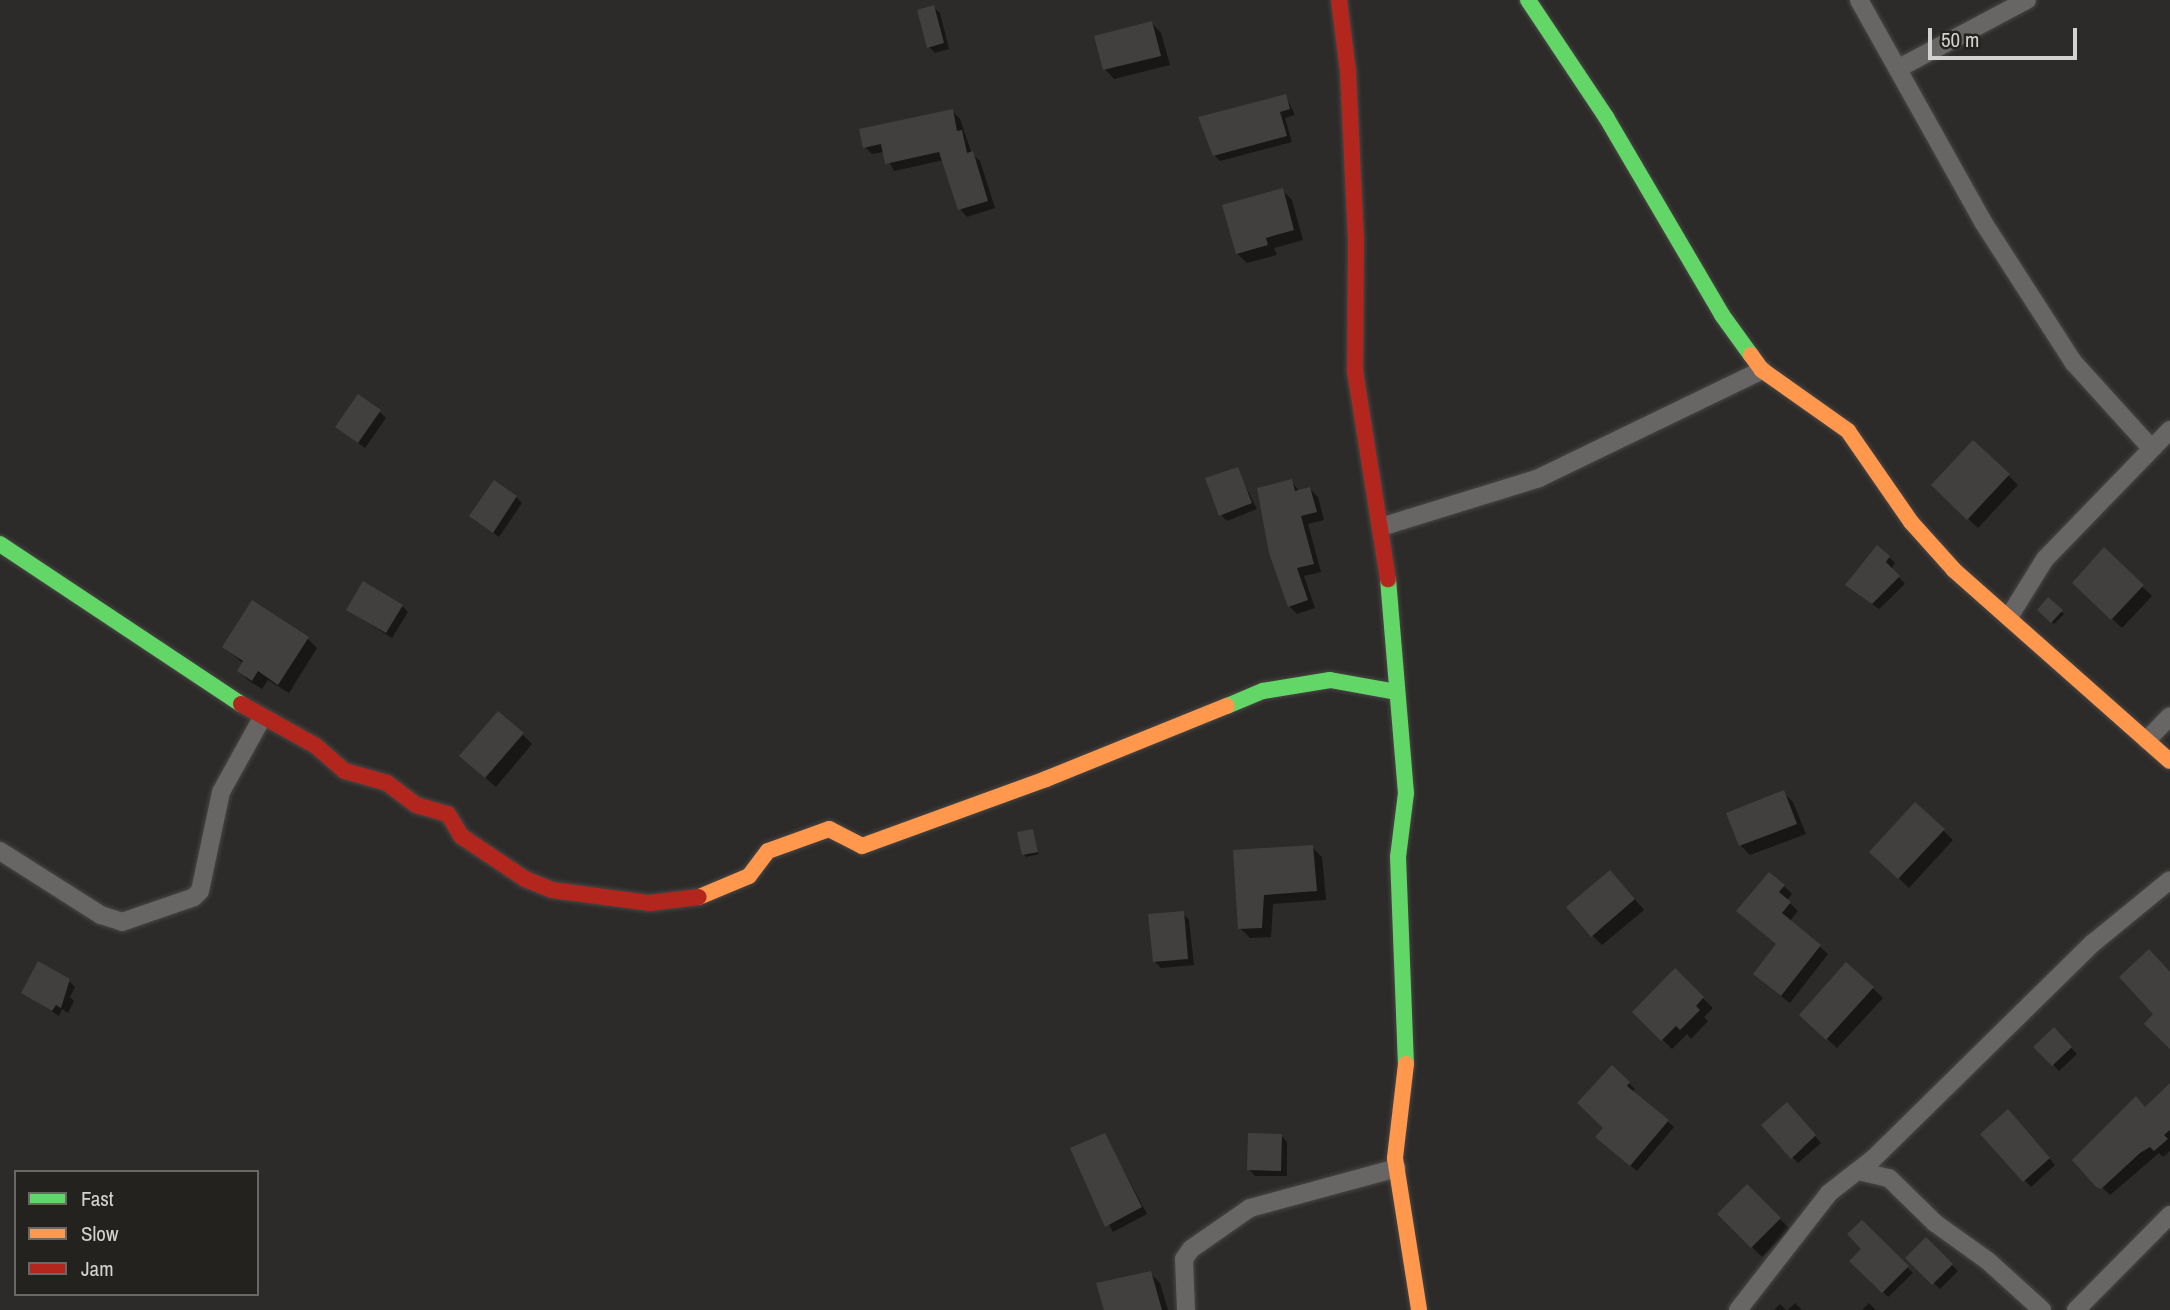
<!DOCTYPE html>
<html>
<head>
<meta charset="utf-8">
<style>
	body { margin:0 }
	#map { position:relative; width:2170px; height:1310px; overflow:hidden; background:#2d2b29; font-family:"Archivo Narrow",sans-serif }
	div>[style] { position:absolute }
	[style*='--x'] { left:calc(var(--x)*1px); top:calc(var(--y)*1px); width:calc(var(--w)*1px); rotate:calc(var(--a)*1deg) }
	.shadow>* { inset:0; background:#0007 }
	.building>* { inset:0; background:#41403e }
	.roads { filter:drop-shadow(0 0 2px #474644) drop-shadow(0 0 2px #474644) }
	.street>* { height:18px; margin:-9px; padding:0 9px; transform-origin:9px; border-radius:9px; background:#686664 }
	.fast>* { height:16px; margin:-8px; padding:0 8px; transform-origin:8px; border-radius:8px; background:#63d668 }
	.slow>* { height:16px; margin:-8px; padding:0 8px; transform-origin:8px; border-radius:8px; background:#ff974d }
	.jam>* { height:16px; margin:-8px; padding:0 8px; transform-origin:8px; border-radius:8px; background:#b3261e }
	span { translate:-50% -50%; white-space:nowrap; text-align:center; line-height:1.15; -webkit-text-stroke:5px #24221e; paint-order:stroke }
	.legend { position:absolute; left:14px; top:1170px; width:245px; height:126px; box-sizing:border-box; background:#24221e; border:2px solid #6a6865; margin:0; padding:9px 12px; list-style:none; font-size:21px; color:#d4d2d0 }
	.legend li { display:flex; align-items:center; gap:14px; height:35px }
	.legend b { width:35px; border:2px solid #6a6865 }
	.scale { position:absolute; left:1928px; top:28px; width:149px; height:32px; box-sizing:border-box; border:4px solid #d4d2d0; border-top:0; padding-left:9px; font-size:21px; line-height:24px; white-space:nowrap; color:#d4d2d0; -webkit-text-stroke:5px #24221e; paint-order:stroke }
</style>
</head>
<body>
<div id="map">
	<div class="shadow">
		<div style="clip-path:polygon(933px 7px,940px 13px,949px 49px,935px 53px,929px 47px)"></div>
		<div style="clip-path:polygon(1152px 23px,1161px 33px,1170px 65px,1114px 79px,1105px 69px)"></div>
		<div style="clip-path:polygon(1285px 95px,1295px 115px,1285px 118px,1292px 142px,1220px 161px,1214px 155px)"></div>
		<div style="clip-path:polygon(952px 111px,960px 119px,972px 154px,980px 161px,995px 208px,967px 217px,960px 209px,944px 160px,894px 171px,884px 152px,872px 154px,865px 147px)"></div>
		<div style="clip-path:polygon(1282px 190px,1292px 200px,1303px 240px,1274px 248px,1277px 255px,1247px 263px,1237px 253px)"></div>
		<div style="clip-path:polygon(380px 412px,386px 418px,365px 448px,338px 427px)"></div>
		<div style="clip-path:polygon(1237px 469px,1257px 509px,1227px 521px,1221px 515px)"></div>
		<div style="clip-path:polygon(2008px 475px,2018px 485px,1978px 528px,1933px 485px)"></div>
		<div style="clip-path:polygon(1291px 481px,1300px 492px,1310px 489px,1318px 497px,1324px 520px,1308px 524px,1321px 572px,1304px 576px,1315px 608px,1297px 614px,1289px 606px)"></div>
		<div style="clip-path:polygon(516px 497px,522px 503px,499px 537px,471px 516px)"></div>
		<div style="clip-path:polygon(2104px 550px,2152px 596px,2122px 628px,2074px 582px)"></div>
		<div style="clip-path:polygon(1889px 557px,1895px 563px,1891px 569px,1905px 584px,1879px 609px,1847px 585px)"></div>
		<div style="clip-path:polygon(2048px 600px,2064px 614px,2054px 624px,2039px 610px)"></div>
		<div style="clip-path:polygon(402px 606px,408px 612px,392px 638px,348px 610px)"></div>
		<div style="clip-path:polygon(308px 639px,317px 648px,289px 693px,268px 680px,262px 689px,249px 681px,239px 671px,244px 664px,224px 647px)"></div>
		<div style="clip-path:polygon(522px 734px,532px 744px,496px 787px,471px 765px)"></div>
		<div style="clip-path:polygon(1783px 792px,1793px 802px,1806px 834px,1750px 855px,1740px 845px)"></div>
		<div style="clip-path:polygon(1916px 804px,1953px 840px,1909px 888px,1871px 852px)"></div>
		<div style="clip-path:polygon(1032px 831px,1039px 854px,1026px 857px,1023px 854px)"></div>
		<div style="clip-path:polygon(1312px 847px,1322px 857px,1326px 900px,1273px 904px,1271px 937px,1250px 938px,1240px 928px,1235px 852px)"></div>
		<div style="clip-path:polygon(1620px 882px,1644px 910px,1602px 945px,1592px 935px)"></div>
		<div style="clip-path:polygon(1784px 886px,1792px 894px,1787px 900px,1798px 911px,1790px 921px,1828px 954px,1790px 1003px,1763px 982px,1778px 945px,1747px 919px)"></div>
		<div style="clip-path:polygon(1183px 913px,1189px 920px,1194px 965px,1161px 968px,1154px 961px)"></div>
		<div style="clip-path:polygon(1847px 964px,1883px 998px,1837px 1048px,1811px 1024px)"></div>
		<div style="clip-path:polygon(1675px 971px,1713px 1008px,1704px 1017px,1708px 1021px,1691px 1039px,1687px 1034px,1672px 1049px,1634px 1012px)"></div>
		<div style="clip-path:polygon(69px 981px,75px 987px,70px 997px,74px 1001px,68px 1013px,62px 1009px,59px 1016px,23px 993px)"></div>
		<div style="clip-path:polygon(2054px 1030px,2077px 1054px,2059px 1071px,2036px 1047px)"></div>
		<div style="clip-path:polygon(1612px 1067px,1635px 1089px,1632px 1092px,1674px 1127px,1637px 1171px,1603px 1143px)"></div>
		<div style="clip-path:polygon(2170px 1086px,2170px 1151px,2163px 1157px,2159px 1153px,2110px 1195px,2074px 1160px,2146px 1109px)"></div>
		<div style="clip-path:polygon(1793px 1111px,1821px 1143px,1798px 1163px,1792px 1157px)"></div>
		<div style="clip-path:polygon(2014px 1117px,2055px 1165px,2031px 1187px,1983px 1134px)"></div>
		<div style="clip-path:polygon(1105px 1135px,1147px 1214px,1113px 1232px,1072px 1149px)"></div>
		<div style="clip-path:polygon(1281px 1135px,1287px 1142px,1287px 1176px,1255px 1176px,1249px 1169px)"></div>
		<div style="clip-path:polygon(1747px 1186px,1790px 1229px,1762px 1257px,1719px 1214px)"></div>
		<div style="clip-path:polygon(1862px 1223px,1913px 1273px,1888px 1297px,1852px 1261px,1864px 1249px)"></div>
		<div style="clip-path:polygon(1926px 1239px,1958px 1271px,1940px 1289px,1908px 1258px)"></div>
		<div style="clip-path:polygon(1150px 1273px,1160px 1283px,1168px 1310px,1106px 1310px)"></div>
		<div style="clip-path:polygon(1795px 1303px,1802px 1310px,1788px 1310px)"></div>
		<div style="clip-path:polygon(1869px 1303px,1876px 1310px,1862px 1310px)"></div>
		<div style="clip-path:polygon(1780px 1304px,1786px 1310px,1774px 1310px)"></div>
	</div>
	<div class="building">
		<div style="clip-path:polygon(934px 5px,944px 43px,927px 48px,917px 10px)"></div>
		<div style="clip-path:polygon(1152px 21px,1161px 56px,1103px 70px,1094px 36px)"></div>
		<div style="clip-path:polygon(1286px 94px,1290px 109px,1280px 112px,1287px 136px,1213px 156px,1198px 117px)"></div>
		<div style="clip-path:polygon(953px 109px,957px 131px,962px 130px,967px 153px,973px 151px,988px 201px,958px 210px,939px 152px,885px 164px,881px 144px,863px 148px,859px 129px)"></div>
		<div style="clip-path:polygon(1283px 188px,1294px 230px,1266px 238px,1268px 245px,1236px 254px,1222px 205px)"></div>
		<div style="clip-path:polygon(358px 394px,381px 410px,358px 443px,335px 427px)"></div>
		<div style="clip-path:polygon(1973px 440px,2010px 474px,1967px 520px,1931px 485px)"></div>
		<div style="clip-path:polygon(1238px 467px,1252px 503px,1219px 516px,1205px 478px)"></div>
		<div style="clip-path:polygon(1292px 479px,1295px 491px,1310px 487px,1317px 512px,1301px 516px,1314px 564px,1297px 568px,1308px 600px,1288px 607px,1269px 553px,1257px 488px)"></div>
		<div style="clip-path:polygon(494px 480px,517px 496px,493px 533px,469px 516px)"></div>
		<div style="clip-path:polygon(1877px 545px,1890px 556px,1886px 562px,1900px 576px,1872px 604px,1845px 585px)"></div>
		<div style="clip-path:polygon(2104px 547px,2144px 585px,2111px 620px,2072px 583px)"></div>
		<div style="clip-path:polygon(363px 581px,403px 605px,386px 633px,346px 610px)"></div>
		<div style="clip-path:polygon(2048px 597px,2063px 610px,2051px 623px,2037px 610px)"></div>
		<div style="clip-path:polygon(252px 600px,309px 637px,278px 685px,258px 671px,252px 681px,237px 671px,243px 661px,222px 647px)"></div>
		<div style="clip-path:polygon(498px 711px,524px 733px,485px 778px,459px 756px)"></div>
		<div style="clip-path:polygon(1784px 790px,1797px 824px,1739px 846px,1726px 813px)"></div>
		<div style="clip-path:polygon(1915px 802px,1945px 829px,1898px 879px,1869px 852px)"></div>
		<div style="clip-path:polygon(1033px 829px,1038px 852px,1022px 855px,1017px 832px)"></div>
		<div style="clip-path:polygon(1313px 845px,1317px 891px,1264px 895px,1262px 928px,1238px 929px,1233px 850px)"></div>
		<div style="clip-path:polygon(1610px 870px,1635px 899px,1591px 937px,1566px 907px)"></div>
		<div style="clip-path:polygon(1769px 872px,1785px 885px,1779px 892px,1791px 902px,1782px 913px,1821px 945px,1781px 996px,1753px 974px,1776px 944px,1736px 911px)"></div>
		<div style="clip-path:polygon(1184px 911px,1188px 959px,1153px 962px,1148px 914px)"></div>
		<div style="clip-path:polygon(2149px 949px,2170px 972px,2170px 1049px,2144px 1024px,2153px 1014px,2119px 977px)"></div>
		<div style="clip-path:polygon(38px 961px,70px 979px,61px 1008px,56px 1005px,52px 1011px,21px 993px)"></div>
		<div style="clip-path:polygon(1846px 962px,1874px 987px,1826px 1040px,1799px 1015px)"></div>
		<div style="clip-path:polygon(1675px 968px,1704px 997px,1696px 1006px,1700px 1010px,1680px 1030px,1676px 1026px,1661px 1041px,1632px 1012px)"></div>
		<div style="clip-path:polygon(2054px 1027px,2072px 1047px,2052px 1066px,2033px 1047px)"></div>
		<div style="clip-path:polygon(1612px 1065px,1630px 1082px,1627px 1086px,1669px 1120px,1630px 1166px,1595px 1137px,1603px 1128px,1577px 1103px)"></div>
		<div style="clip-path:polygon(2170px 1083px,2170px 1130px,2164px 1135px,2168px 1139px,2154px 1151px,2150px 1147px,2140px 1153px,2101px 1189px,2096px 1187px,2072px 1160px,2136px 1096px,2145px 1107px)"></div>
		<div style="clip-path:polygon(1787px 1102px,1816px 1135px,1791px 1159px,1761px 1125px)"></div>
		<div style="clip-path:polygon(2008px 1109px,2050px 1158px,2023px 1182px,1980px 1134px)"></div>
		<div style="clip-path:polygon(1105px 1133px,1142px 1207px,1105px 1227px,1070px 1148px)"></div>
		<div style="clip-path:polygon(1248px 1133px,1282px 1134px,1281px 1171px,1247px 1170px)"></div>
		<div style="clip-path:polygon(1747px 1184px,1781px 1218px,1751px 1248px,1717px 1214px)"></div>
		<div style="clip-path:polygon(1862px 1220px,1909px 1266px,1882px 1293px,1849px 1261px,1861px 1249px,1847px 1234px)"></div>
		<div style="clip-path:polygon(1926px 1237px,1953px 1264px,1932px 1285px,1905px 1258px)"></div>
		<div style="clip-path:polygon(1151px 1271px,1162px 1310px,1104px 1310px,1096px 1283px)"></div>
	</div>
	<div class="roads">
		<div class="street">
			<div style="--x:1859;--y:0;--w:254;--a:60.8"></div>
			<div style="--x:1983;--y:222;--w:168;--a:57.2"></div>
			<div style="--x:2074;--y:363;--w:115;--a:47.8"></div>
			<div style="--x:1899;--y:68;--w:145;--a:-28"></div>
			<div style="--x:1381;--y:527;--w:165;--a:-17.2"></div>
			<div style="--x:1539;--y:478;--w:248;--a:-25.8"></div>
			<div style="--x:2009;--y:617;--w:68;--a:-58.2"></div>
			<div style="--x:2045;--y:559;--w:180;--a:-45.9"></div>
			<div style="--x:2147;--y:740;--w:33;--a:-46"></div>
			<div style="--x:0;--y:851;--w:120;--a:32.4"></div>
			<div style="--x:101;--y:915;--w:22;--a:18"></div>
			<div style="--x:122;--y:922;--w:76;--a:-19.1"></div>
			<div style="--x:194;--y:897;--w:8;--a:-45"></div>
			<div style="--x:200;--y:891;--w:101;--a:-78"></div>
			<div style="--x:221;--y:792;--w:85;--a:-61"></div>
			<div style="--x:1858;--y:1171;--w:32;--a:13"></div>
			<div style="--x:1889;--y:1178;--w:64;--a:44.4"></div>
			<div style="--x:1935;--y:1223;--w:65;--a:35.6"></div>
			<div style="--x:1988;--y:1261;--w:73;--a:42.2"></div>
			<div style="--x:1186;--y:1310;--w:51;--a:-92.2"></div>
			<div style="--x:1184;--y:1259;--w:12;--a:-55"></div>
			<div style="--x:1191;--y:1249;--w:72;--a:-34.8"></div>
			<div style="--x:1250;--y:1208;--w:152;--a:-15.2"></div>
			<div style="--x:1738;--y:1310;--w:148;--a:-52.1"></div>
			<div style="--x:1829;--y:1193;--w:57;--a:-37.9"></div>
			<div style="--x:1874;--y:1158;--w:307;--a:-44.5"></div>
			<div style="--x:2093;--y:943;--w:99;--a:-39.3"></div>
			<div style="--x:2076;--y:1310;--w:134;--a:-45.3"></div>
		</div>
		<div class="fast">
			<div style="--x:1528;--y:0;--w:141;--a:56.3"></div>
			<div style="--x:1606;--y:117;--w:229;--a:59.6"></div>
			<div style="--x:1722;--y:315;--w:49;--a:54.1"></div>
			<div style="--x:0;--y:544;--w:289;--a:33.6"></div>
			<div style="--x:1388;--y:579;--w:215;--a:85.2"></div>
			<div style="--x:1406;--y:793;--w:64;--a:97.1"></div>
			<div style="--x:1398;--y:857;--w:207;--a:87.8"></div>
			<div style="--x:1227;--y:706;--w:39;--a:-23"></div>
			<div style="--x:1263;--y:691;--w:68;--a:-9.3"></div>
			<div style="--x:1330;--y:680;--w:67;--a:10.3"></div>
		</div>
		<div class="slow">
			<div style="--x:1751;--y:355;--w:19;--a:54"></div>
			<div style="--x:1762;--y:370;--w:105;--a:35.3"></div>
			<div style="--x:1848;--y:431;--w:111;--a:55.3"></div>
			<div style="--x:1911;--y:522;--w:64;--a:48.1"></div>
			<div style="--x:1954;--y:570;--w:288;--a:41.5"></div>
			<div style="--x:699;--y:897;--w:54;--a:-22.8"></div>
			<div style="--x:749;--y:876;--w:31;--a:-53"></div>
			<div style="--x:768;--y:851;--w:65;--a:-19.8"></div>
			<div style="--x:829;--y:829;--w:37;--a:27"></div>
			<div style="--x:862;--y:846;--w:196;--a:-20"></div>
			<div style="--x:1046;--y:779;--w:195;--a:-22"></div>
			<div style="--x:1406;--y:1064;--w:95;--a:96.7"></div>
			<div style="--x:1395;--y:1158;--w:154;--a:81"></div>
		</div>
		<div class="jam">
			<div style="--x:1339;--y:0;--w:72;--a:82.8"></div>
			<div style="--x:1348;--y:71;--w:167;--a:87.3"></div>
			<div style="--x:1356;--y:238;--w:133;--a:90.4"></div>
			<div style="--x:1355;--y:371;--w:211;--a:81"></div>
			<div style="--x:241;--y:704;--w:86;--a:29.2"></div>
			<div style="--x:316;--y:746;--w:38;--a:41"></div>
			<div style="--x:345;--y:771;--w:44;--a:15.9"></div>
			<div style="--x:387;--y:783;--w:36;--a:37"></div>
			<div style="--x:416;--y:805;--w:33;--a:16"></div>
			<div style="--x:448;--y:814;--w:26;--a:59"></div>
			<div style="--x:461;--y:836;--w:77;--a:33.9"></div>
			<div style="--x:525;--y:879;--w:29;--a:22"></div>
			<div style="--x:552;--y:890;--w:99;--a:7.6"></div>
			<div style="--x:650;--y:903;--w:49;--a:-7"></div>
		</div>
	</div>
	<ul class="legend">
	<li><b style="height:9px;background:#63d668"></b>Fast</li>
	<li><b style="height:9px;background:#ff974d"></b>Slow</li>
	<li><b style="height:9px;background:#b3261e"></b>Jam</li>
	</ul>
	<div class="scale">50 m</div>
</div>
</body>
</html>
